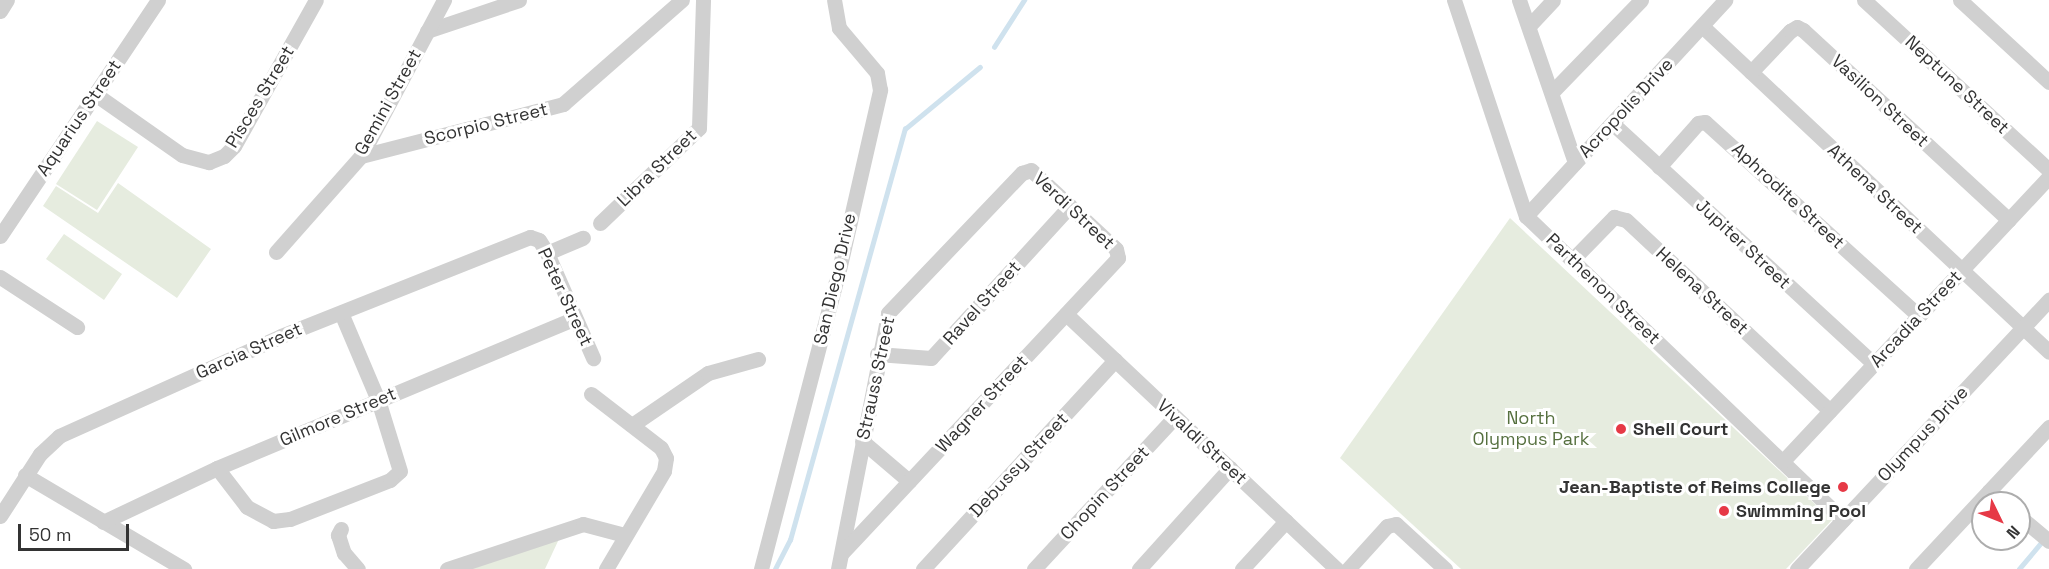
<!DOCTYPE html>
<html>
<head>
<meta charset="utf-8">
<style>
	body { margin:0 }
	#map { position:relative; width:2049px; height:569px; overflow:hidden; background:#fff; font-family:"Space Grotesk",sans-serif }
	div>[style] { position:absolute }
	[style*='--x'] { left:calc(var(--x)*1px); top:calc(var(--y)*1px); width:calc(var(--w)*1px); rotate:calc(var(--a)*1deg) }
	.green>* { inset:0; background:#e6ecdf }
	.stream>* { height:4.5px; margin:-2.25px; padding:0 2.25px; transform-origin:2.25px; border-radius:2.25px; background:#cfe2ee }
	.minor>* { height:15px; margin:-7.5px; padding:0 7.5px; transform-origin:7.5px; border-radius:7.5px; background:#d0d0d0 }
	.dots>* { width:16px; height:16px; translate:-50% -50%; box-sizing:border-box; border:3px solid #fff; border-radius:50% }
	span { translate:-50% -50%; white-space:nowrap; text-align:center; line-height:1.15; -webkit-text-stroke:6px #fff; paint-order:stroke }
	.street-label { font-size:18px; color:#333 }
	.park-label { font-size:18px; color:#56703f }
	.poi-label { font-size:18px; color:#333; font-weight:700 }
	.left { translate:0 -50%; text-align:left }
	.right { translate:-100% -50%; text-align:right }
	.north { position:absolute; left:1971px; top:491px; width:60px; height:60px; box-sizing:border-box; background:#fff; border:2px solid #adadad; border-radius:50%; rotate:133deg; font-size:16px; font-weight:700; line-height:24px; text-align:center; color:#333 }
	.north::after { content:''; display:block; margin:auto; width:21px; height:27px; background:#e63946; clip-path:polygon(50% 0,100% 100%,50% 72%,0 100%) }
	.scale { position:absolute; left:18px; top:524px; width:111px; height:27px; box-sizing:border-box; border:3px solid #333; border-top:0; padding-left:8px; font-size:18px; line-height:21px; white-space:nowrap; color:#333; -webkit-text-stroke:4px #fff; paint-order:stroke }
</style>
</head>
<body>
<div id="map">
	<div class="green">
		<div style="clip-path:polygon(97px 121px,138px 147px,97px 210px,56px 184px)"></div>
		<div style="clip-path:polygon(118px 183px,211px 249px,177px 298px,43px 206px,56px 186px,98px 213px)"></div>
		<div style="clip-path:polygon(1510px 218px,1832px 520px,1786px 569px,1461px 569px,1340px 458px)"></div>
		<div style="clip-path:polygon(64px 234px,122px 274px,104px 300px,46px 259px)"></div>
		<div style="clip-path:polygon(559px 539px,545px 569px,459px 569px)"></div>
	</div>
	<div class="stream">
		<div style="--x:994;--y:47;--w:56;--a:-57.4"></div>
		<div style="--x:775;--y:569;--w:33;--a:-63"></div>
		<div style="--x:790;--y:540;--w:427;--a:-74.4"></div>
		<div style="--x:905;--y:129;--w:97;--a:-39.6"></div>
		<div style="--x:2019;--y:569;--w:38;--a:-50"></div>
	</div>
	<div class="minor">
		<div style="--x:1454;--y:0;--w:228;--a:71.6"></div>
		<div style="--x:1526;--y:216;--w:439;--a:43.8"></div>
		<div style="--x:1519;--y:0;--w:172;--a:71"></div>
		<div style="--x:1864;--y:0;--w:251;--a:42.6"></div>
		<div style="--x:1960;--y:0;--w:121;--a:42.7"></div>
		<div style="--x:0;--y:11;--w:13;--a:-58"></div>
		<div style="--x:1529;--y:26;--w:35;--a:-47"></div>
		<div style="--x:1702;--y:26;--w:476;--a:43.2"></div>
		<div style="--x:427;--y:31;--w:97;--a:-18.6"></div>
		<div style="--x:1751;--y:72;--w:57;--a:-46.4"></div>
		<div style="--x:1790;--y:31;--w:8;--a:-30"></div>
		<div style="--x:1797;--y:27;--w:7;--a:27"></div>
		<div style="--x:1803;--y:30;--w:280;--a:42.7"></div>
		<div style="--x:1552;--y:92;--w:128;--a:-45.9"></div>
		<div style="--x:95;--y:94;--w:106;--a:35"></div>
		<div style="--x:182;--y:155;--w:28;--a:15"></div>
		<div style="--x:209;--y:162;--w:16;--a:-22"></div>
		<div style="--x:224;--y:156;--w:14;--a:-45"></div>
		<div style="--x:234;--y:146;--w:167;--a:-60.7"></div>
		<div style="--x:1612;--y:123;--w:356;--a:42.6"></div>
		<div style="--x:361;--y:156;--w:209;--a:-14.4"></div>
		<div style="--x:563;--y:104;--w:158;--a:-41.2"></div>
		<div style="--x:1659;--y:167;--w:59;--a:-48.4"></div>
		<div style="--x:1698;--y:123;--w:7;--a:-8"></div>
		<div style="--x:1705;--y:122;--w:289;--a:42.2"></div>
		<div style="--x:1526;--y:216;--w:294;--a:-47.3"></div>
		<div style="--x:600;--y:223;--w:137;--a:-43.8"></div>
		<div style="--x:699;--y:128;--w:128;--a:-88.2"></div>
		<div style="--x:0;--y:236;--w:284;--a:-56.2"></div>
		<div style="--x:276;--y:252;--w:128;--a:-48.5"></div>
		<div style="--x:361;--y:156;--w:177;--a:-62"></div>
		<div style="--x:547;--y:253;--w:39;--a:-23"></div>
		<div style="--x:1573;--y:259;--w:59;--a:-45.7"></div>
		<div style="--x:1614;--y:217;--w:12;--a:14"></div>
		<div style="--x:1626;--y:220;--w:279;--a:43.1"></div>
		<div style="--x:0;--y:277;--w:92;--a:33"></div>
		<div style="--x:1066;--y:314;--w:372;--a:43.3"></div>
		<div style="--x:877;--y:354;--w:54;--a:4.2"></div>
		<div style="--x:931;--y:358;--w:206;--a:-47.6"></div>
		<div style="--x:591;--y:394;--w:88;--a:37.6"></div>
		<div style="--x:661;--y:448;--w:11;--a:63"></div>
		<div style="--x:666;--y:458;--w:13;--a:99"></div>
		<div style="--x:664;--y:471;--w:114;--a:120.6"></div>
		<div style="--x:632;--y:425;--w:92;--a:-34.4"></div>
		<div style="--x:708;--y:373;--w:52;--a:-15.6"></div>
		<div style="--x:862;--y:441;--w:62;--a:40.4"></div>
		<div style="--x:1783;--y:461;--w:389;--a:-46.9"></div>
		<div style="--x:217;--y:468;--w:49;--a:52.4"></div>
		<div style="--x:247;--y:507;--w:30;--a:28"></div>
		<div style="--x:273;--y:521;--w:17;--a:-7"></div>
		<div style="--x:290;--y:519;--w:107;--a:-21.3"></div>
		<div style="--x:390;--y:480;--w:13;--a:-42"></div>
		<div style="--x:400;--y:471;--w:74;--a:-107.2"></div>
		<div style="--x:378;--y:400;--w:95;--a:-113"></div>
		<div style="--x:25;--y:475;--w:185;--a:30.6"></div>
		<div style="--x:1989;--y:491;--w:18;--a:41"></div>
		<div style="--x:0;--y:516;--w:74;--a:-57.2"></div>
		<div style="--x:40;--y:454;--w:26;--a:-43"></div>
		<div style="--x:59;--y:436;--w:243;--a:-24.2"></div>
		<div style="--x:281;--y:336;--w:268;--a:-21.7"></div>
		<div style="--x:530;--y:237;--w:9;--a:18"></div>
		<div style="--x:539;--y:240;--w:15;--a:58"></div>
		<div style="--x:547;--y:253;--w:115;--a:66.3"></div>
		<div style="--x:2019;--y:516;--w:39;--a:40"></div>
		<div style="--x:103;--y:522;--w:126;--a:-25.3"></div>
		<div style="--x:217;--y:468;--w:388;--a:-22.7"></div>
		<div style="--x:341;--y:529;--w:7;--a:117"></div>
		<div style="--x:338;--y:535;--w:19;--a:72"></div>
		<div style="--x:344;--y:553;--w:21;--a:49"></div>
		<div style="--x:447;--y:569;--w:143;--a:-18.3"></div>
		<div style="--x:583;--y:524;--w:43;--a:14.7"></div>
		<div style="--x:761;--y:569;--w:305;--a:-75.4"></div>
		<div style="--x:838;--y:274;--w:189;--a:-77.1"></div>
		<div style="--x:880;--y:90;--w:17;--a:-100"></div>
		<div style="--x:877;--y:73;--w:59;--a:-130.2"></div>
		<div style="--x:839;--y:28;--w:28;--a:-100"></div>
		<div style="--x:838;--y:569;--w:261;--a:-78.9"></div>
		<div style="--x:888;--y:313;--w:194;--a:-46.3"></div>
		<div style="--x:1022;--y:173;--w:9;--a:-18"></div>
		<div style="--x:1031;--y:170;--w:116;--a:42.9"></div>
		<div style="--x:1116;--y:249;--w:9;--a:77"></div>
		<div style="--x:1118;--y:258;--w:404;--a:133.1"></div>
		<div style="--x:923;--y:569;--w:284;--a:-47.4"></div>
		<div style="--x:1034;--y:569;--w:207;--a:-47.2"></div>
		<div style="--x:1139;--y:569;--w:136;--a:-48"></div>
		<div style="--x:1242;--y:569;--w:65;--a:-47.5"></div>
		<div style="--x:1348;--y:569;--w:58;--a:-47.8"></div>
		<div style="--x:1387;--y:526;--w:9;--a:-13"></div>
		<div style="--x:1396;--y:524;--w:67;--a:42.6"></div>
		<div style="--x:1797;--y:569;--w:369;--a:-46.9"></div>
		<div style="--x:1916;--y:569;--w:195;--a:-46.9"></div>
	</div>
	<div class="dots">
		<div style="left:1621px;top:429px;background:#e63946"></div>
		<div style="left:1843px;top:487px;background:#e63946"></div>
		<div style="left:1724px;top:511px;background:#e63946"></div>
	</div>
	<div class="street-label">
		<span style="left:1957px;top:85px;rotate:43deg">Neptune Street</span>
		<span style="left:260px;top:97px;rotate:-59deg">Pisces Street</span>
		<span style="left:1880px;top:101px;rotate:43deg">Vasilion Street</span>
		<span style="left:388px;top:102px;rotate:-61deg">Gemini Street</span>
		<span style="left:1626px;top:108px;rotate:-47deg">Acropolis Drive</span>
		<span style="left:79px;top:118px;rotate:-56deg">Aquarius Street</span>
		<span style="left:486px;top:124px;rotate:-14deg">Scorpio Street</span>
		<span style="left:657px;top:168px;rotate:-44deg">Libra Street</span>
		<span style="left:1875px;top:189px;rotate:43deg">Athena Street</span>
		<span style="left:1788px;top:196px;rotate:43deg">Aphrodite Street</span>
		<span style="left:1074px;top:211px;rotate:43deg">Verdi Street</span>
		<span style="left:1743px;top:244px;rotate:43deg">Jupiter Street</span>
		<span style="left:835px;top:279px;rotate:-77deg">San Diego Drive</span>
		<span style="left:1603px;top:289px;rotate:44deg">Parthenon Street</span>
		<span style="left:1702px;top:291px;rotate:43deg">Helena Street</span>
		<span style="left:565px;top:297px;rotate:65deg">Peter Street</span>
		<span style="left:982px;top:303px;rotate:-48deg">Ravel Street</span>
		<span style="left:1916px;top:319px;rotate:-47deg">Arcadia Street</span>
		<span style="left:249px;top:351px;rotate:-24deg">Garcia Street</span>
		<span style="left:876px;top:378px;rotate:-78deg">Strauss Street</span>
		<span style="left:982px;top:404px;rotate:-47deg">Wagner Street</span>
		<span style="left:338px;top:417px;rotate:-23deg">Gilmore Street</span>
		<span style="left:1923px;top:434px;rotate:-47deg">Olympus Drive</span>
		<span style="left:1202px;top:442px;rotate:43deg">Vivaldi Street</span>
		<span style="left:1019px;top:465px;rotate:-47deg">Debussy Street</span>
		<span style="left:1105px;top:493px;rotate:-47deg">Chopin Street</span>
	</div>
	<div class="park-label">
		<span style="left:1531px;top:429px">North<br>Olympus Park</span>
	</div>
	<div class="poi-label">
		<span class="left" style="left:1633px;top:429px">Shell Court</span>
		<span class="right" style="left:1831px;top:487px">Jean-Baptiste of Reims College</span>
		<span class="left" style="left:1736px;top:511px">Swimming Pool</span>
	</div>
	<div class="north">N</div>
	<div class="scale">50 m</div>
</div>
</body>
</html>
